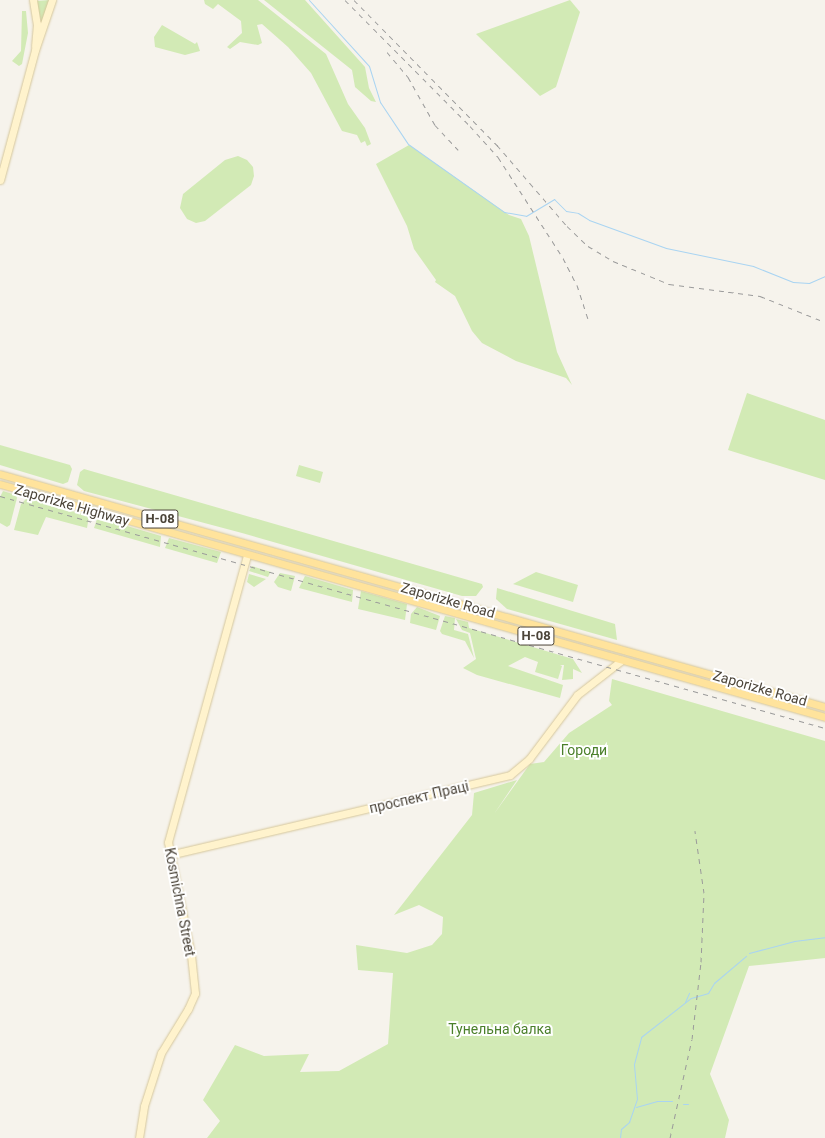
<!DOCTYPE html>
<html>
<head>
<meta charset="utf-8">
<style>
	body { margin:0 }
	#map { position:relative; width:825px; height:1138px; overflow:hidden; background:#f6f3ec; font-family:Roboto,sans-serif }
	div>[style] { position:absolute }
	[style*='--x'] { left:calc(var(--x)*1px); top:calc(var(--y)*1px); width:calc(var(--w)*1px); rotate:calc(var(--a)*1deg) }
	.green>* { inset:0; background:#d2eab5 }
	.stream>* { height:1px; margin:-0.5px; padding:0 0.5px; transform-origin:0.5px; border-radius:0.5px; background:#a9d4f2 }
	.roads { filter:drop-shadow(0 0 1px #d6c79b) drop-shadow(0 0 1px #d6c79b) }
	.secondary>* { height:7px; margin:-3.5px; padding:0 3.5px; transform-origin:3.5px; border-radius:3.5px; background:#fff3cd }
	.primary>* { height:7px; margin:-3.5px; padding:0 3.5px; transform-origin:3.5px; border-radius:3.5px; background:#ffe39c }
	.rail>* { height:1px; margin-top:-0.5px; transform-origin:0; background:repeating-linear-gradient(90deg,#9a9a9a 0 5px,transparent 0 10px) }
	span { translate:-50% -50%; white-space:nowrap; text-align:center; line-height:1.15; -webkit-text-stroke:4px #fff; paint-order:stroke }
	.shield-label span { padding:1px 3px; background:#fff; border:1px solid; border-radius:3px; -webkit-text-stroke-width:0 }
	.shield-label { font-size:13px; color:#4b4439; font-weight:700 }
	.street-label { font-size:14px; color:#4b4439 }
	.park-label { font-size:14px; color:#4a7f2a }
</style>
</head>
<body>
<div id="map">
	<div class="green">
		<div style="clip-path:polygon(50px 0,42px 25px,36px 1px)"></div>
		<div style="clip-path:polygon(204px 0,258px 0,326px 54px,348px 104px,365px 128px,371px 144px,367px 146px,365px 141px,361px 143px,357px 135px,342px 131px,311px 73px,288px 47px,262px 24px,257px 25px,262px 43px,258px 45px,240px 42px,230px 49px,227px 47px,242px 33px,241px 21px,218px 4px,213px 9px,205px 4px)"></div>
		<div style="clip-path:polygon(264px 0,305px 0,365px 67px,369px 88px,376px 102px,371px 101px,355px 87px,352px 70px)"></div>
		<div style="clip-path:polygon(570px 0,580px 12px,556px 87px,540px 96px,476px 34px)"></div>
		<div style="clip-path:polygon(22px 11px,26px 11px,28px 33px,22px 64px,19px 66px,12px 61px,21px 51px)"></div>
		<div style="clip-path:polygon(162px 25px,195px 44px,197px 42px,200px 51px,185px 55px,155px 47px,154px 37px)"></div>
		<div style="clip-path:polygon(409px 145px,509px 215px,521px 219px,529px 236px,557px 352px,572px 385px,566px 378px,516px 361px,482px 343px,472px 331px,455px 296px,435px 282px,436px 280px,414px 249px,407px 226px,376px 164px)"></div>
		<div style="clip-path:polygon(238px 156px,247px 160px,253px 167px,254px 176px,251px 185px,205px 221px,196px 223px,187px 219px,180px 208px,183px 194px,225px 160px)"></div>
		<div style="clip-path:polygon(747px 393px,825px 420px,825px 480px,728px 450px)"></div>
		<div style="clip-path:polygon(0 445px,70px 465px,72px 469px,68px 482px,63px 484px,0 465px)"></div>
		<div style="clip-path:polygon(299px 465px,323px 472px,320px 483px,296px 476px)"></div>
		<div style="clip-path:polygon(84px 469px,482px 584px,483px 587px,476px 596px,462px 596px,242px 533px,84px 491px,77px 485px,80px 472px)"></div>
		<div style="clip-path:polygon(3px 491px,16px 495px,17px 498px,10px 525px,7px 527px,0 523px,0 497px)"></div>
		<div style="clip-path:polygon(27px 498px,89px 516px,87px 528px,46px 517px,38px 535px,14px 530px,21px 504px)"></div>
		<div style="clip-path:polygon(100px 518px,161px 536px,160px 547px,94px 528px,97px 519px)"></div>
		<div style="clip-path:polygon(169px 538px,221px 552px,217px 563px,165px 548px)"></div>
		<div style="clip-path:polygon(252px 566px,271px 572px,270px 573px,268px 577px,249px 571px)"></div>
		<div style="clip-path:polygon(536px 572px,578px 585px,573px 602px,513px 584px)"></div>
		<div style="clip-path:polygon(280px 573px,295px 576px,291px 591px,278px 587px,274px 582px)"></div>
		<div style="clip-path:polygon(249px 574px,266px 579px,254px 587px,247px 582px)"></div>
		<div style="clip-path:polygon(305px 576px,353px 590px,352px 602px,299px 588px)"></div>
		<div style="clip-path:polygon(497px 588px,615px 624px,617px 640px,507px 609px,496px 599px)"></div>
		<div style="clip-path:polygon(361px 591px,407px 604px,405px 620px,358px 609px)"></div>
		<div style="clip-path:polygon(417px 607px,440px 616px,436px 630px,410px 623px,411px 614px)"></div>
		<div style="clip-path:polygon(445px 616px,455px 618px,454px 630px,468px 634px,474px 658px,465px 641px,442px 634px,440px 631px)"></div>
		<div style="clip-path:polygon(456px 619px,468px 622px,469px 628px,573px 659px,582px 673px,573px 669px,573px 679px,562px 680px,564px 665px,560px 665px,562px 666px,558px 679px,535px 672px,538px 662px,525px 657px,508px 666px,563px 685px,560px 698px,477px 675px,463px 668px,476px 659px,470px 633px,462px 630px)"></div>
		<div style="clip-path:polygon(612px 679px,825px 741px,825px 958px,749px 966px,710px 1074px,729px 1120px,725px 1138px,207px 1138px,220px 1121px,203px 1100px,235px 1045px,264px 1056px,309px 1054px,300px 1072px,339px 1071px,388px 1044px,393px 973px,358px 970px,356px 945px,407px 953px,432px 945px,442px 934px,443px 917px,419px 905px,394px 915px,472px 815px,474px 793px,517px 780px,494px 814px,530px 764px,544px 762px,569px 733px,612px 705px,609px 701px)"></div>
	</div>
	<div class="stream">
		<div style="--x:309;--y:0;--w:89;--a:47.7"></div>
		<div style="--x:369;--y:66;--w:38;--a:73"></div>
		<div style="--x:380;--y:102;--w:50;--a:56.3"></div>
		<div style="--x:408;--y:144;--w:118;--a:35.3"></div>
		<div style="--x:504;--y:212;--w:22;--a:10"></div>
		<div style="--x:526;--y:216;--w:33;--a:-31"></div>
		<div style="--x:554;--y:199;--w:17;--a:45"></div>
		<div style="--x:566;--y:211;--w:12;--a:9"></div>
		<div style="--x:578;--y:213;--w:13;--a:32"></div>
		<div style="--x:589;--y:220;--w:82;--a:20"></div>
		<div style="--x:666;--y:248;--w:89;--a:11.7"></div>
		<div style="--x:753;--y:266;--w:43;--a:21.8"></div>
		<div style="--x:793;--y:282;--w:16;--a:4"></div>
		<div style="--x:809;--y:283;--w:17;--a:-24"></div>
		<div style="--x:749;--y:953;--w:47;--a:-14.9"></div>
		<div style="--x:794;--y:941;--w:31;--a:-7"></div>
		<div style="--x:685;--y:1002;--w:10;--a:-66"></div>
		<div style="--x:683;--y:1104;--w:5;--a:0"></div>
		<div style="--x:636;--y:1107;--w:22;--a:-16"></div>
		<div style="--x:657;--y:1101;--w:15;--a:0"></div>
		<div style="--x:620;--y:1138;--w:9;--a:-84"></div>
		<div style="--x:621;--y:1129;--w:11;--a:-41"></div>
		<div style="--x:629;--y:1122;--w:24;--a:-71"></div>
		<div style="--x:637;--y:1099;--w:35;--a:-95"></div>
		<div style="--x:634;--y:1064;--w:28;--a:-75"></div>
		<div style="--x:641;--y:1037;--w:63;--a:-38"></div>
		<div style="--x:691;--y:998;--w:18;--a:-16"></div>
		<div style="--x:708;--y:993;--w:12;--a:-59"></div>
		<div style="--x:714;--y:983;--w:42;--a:-40.2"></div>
	</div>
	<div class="roads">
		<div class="secondary">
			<div style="--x:33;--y:0;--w:24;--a:81"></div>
			<div style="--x:37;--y:24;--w:22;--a:95"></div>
			<div style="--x:0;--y:180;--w:135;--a:-74.9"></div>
			<div style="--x:35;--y:50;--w:53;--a:-71.2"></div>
			<div style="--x:169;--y:855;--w:350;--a:-13.2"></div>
			<div style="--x:510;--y:775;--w:25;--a:-40"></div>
			<div style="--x:529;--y:759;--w:80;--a:-53.1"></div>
			<div style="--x:577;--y:695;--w:57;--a:-37.9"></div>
			<div style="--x:139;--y:1138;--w:32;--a:-81"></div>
			<div style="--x:144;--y:1106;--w:56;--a:-72.2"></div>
			<div style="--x:161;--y:1053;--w:52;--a:-58.5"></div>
			<div style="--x:188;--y:1009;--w:17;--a:-66"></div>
			<div style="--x:195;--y:993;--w:38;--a:-96"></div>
			<div style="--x:191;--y:955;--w:115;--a:-101.5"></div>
			<div style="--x:168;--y:842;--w:298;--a:-74.6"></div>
		</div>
		<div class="primary">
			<div style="--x:0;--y:474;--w:857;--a:15.77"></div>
			<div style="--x:0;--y:484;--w:857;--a:15.77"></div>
		</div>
	</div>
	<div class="rail">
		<div style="--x:345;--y:0;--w:177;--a:45.2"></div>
		<div style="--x:470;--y:126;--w:42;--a:47.9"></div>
		<div style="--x:498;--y:157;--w:120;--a:57.2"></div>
		<div style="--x:563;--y:258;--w:30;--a:63"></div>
		<div style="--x:577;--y:285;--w:35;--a:72"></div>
		<div style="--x:354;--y:0;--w:209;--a:45.4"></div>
		<div style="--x:387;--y:52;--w:33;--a:50"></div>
		<div style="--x:408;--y:77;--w:55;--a:60.6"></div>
		<div style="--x:435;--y:125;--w:34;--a:47"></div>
		<div style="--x:497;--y:145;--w:107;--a:49.2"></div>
		<div style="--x:567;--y:226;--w:29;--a:44"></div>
		<div style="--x:588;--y:246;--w:29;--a:31"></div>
		<div style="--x:613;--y:261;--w:61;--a:22.3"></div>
		<div style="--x:669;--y:284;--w:92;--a:7.5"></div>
		<div style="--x:760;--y:296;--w:70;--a:21.8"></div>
		<div style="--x:0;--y:496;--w:857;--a:15.71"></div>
		<div style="--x:670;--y:1138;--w:101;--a:-77.5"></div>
		<div style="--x:692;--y:1039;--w:78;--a:-83.3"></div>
		<div style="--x:701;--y:962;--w:69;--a:-87.5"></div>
		<div style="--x:704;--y:893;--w:63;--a:-98.3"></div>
	</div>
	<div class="shield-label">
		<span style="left:160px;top:519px">Н-08</span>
		<span style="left:536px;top:636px">Н-08</span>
	</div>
	<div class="street-label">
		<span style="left:72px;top:505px;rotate:16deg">Zaporizke Highway</span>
		<span style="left:448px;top:600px;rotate:16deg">Zaporizke Road</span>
		<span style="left:760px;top:688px;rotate:16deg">Zaporizke Road</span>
		<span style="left:419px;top:797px;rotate:-13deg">проспект Праці</span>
		<span style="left:180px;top:902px;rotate:79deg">Kosmichna Street</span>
	</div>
	<div class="park-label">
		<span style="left:584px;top:750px">Городи</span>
		<span style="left:500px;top:1029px">Тунельна балка</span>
	</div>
</div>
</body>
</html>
